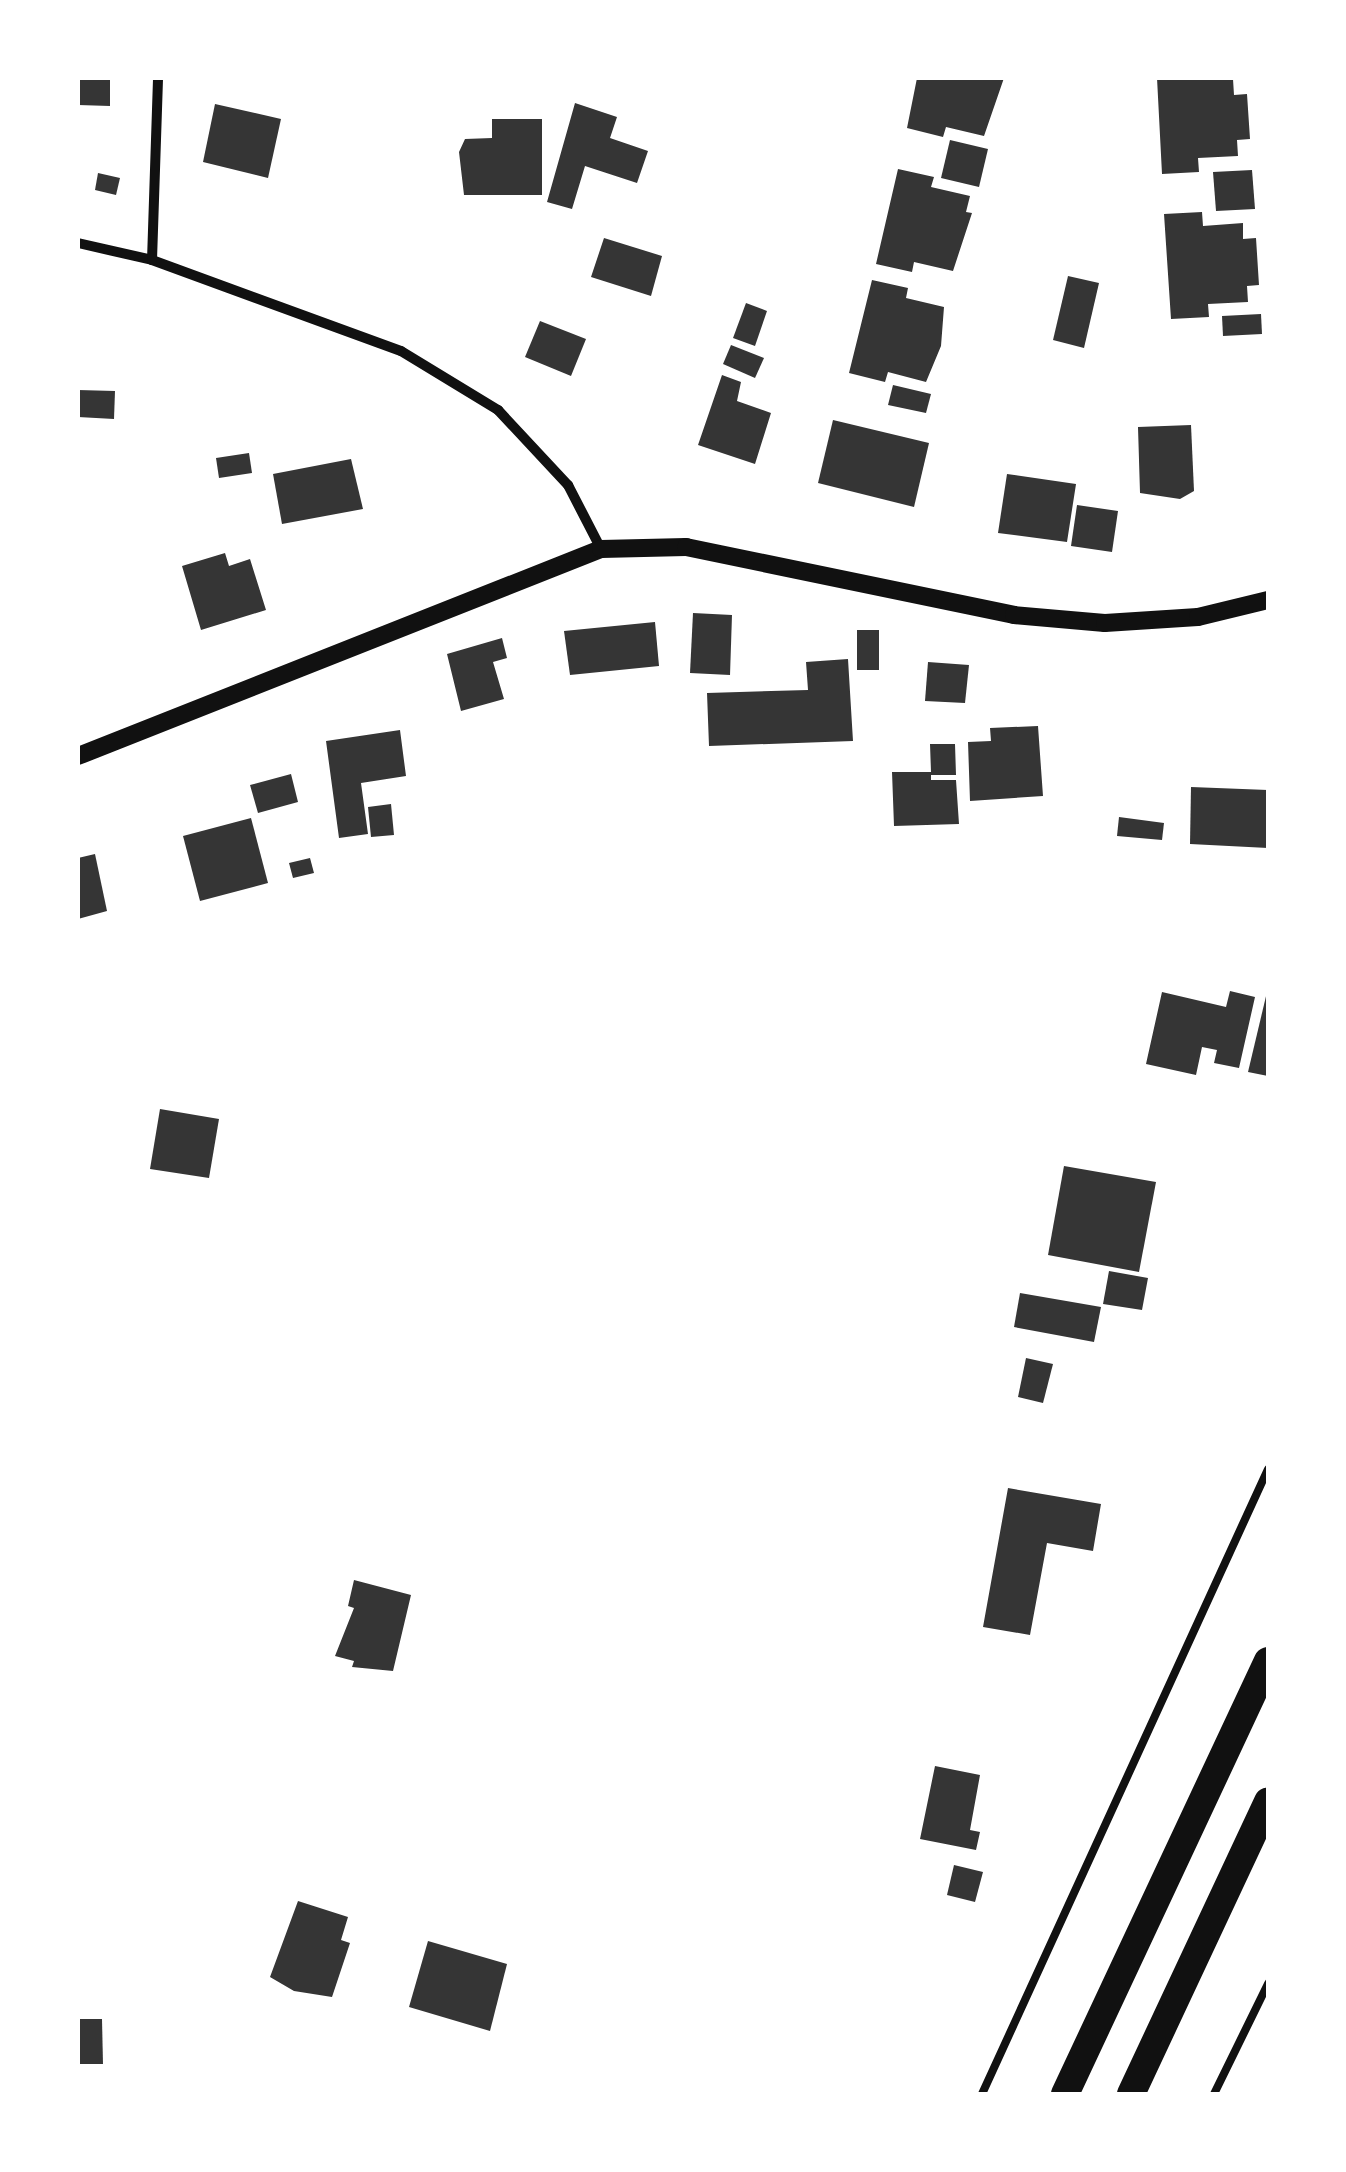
<!DOCTYPE html>
<html>
<head>
<meta charset="utf-8">
<style>
	body { margin:0 }
	#map { position:relative; width:1346px; height:2172px; overflow:hidden; background:#fff; font-family:"PT Sans",sans-serif }
	div>[style] { position:absolute }
	[style*='--x'] { left:calc(var(--x)*1px); top:calc(var(--y)*1px); width:calc(var(--w)*1px); rotate:calc(var(--a)*1deg) }
	.building>* { inset:0; background:#353535 }
	.service>* { height:8px; margin:-4px; padding:0 4px; transform-origin:4px; border-radius:4px; background:#111 }
	.minor>* { height:10px; margin:-5px; padding:0 5px; transform-origin:5px; border-radius:5px; background:#111 }
	.tertiary>* { height:18px; margin:-9px; padding:0 9px; transform-origin:9px; border-radius:9px; background:#111 }
	.trunk>* { height:28px; margin:-14px; padding:0 14px; transform-origin:14px; border-radius:14px; background:#111 }
	span { translate:-50% -50%; white-space:nowrap; text-align:center; line-height:1.15; -webkit-text-stroke:10px #fff; paint-order:stroke }
	.frame { position:absolute; inset:0; border:80px solid #fff; pointer-events:none }
</style>
</head>
<body>
<div id="map">
	<div class="building">
		<div style="clip-path:polygon(78px 78px,110px 78px,110px 106px,78px 105px)"></div>
		<div style="clip-path:polygon(917px 78px,1004px 78px,984px 136px,946px 127px,943px 137px,907px 128px)"></div>
		<div style="clip-path:polygon(1157px 78px,1233px 79px,1234px 95px,1247px 94px,1250px 139px,1237px 140px,1238px 156px,1198px 158px,1199px 172px,1162px 174px)"></div>
		<div style="clip-path:polygon(575px 103px,617px 117px,610px 138px,648px 151px,637px 183px,585px 166px,572px 209px,547px 202px)"></div>
		<div style="clip-path:polygon(215px 104px,281px 119px,268px 178px,203px 162px)"></div>
		<div style="clip-path:polygon(492px 119px,542px 119px,542px 195px,464px 195px,459px 152px,465px 139px,492px 138px)"></div>
		<div style="clip-path:polygon(950px 140px,988px 149px,979px 187px,941px 178px)"></div>
		<div style="clip-path:polygon(898px 169px,934px 177px,931px 187px,970px 196px,966px 212px,972px 213px,953px 271px,914px 262px,912px 272px,876px 264px)"></div>
		<div style="clip-path:polygon(1252px 170px,1255px 209px,1216px 211px,1213px 172px)"></div>
		<div style="clip-path:polygon(98px 173px,120px 178px,116px 195px,95px 190px)"></div>
		<div style="clip-path:polygon(1202px 212px,1203px 226px,1243px 223px,1243px 239px,1256px 238px,1259px 285px,1247px 286px,1248px 302px,1208px 304px,1209px 317px,1171px 319px,1164px 214px)"></div>
		<div style="clip-path:polygon(604px 238px,662px 256px,651px 296px,591px 277px)"></div>
		<div style="clip-path:polygon(1068px 276px,1099px 283px,1084px 348px,1053px 340px)"></div>
		<div style="clip-path:polygon(872px 280px,908px 288px,906px 298px,944px 307px,941px 346px,926px 382px,888px 372px,885px 382px,849px 373px)"></div>
		<div style="clip-path:polygon(746px 303px,767px 311px,755px 346px,733px 338px)"></div>
		<div style="clip-path:polygon(1261px 314px,1262px 334px,1223px 336px,1222px 316px)"></div>
		<div style="clip-path:polygon(540px 321px,586px 339px,571px 376px,525px 357px)"></div>
		<div style="clip-path:polygon(731px 345px,764px 358px,755px 378px,723px 364px)"></div>
		<div style="clip-path:polygon(722px 375px,741px 382px,737px 401px,771px 413px,755px 464px,698px 445px)"></div>
		<div style="clip-path:polygon(893px 385px,931px 394px,926px 413px,888px 405px)"></div>
		<div style="clip-path:polygon(78px 390px,115px 391px,114px 419px,78px 417px)"></div>
		<div style="clip-path:polygon(833px 420px,929px 443px,914px 507px,818px 483px)"></div>
		<div style="clip-path:polygon(1191px 425px,1194px 491px,1180px 499px,1140px 493px,1138px 427px)"></div>
		<div style="clip-path:polygon(249px 453px,252px 473px,219px 478px,216px 458px)"></div>
		<div style="clip-path:polygon(351px 459px,363px 509px,282px 524px,273px 474px)"></div>
		<div style="clip-path:polygon(1007px 474px,1076px 484px,1067px 542px,998px 533px)"></div>
		<div style="clip-path:polygon(1077px 505px,1118px 511px,1112px 552px,1071px 546px)"></div>
		<div style="clip-path:polygon(225px 553px,229px 566px,250px 559px,266px 610px,201px 630px,182px 566px)"></div>
		<div style="clip-path:polygon(693px 613px,732px 615px,730px 675px,690px 673px)"></div>
		<div style="clip-path:polygon(655px 622px,659px 666px,570px 675px,564px 631px)"></div>
		<div style="clip-path:polygon(857px 630px,879px 630px,879px 670px,857px 670px)"></div>
		<div style="clip-path:polygon(502px 638px,507px 658px,493px 662px,504px 699px,461px 711px,447px 654px)"></div>
		<div style="clip-path:polygon(848px 659px,853px 741px,709px 746px,707px 693px,808px 690px,806px 662px)"></div>
		<div style="clip-path:polygon(928px 662px,969px 665px,965px 703px,925px 701px)"></div>
		<div style="clip-path:polygon(1038px 726px,1043px 796px,970px 801px,968px 742px,991px 741px,990px 728px)"></div>
		<div style="clip-path:polygon(400px 730px,406px 776px,361px 783px,368px 834px,339px 838px,326px 741px)"></div>
		<div style="clip-path:polygon(930px 744px,955px 744px,956px 775px,931px 775px,931px 780px,956px 780px,959px 824px,894px 826px,892px 772px,931px 772px)"></div>
		<div style="clip-path:polygon(291px 774px,298px 802px,258px 813px,250px 785px)"></div>
		<div style="clip-path:polygon(1191px 787px,1268px 790px,1268px 848px,1190px 844px)"></div>
		<div style="clip-path:polygon(391px 804px,394px 835px,371px 837px,368px 807px)"></div>
		<div style="clip-path:polygon(1119px 817px,1164px 823px,1162px 840px,1117px 836px)"></div>
		<div style="clip-path:polygon(251px 818px,268px 883px,200px 901px,183px 836px)"></div>
		<div style="clip-path:polygon(95px 854px,107px 911px,78px 919px,78px 858px)"></div>
		<div style="clip-path:polygon(310px 858px,314px 873px,293px 878px,289px 863px)"></div>
		<div style="clip-path:polygon(1230px 991px,1255px 997px,1239px 1068px,1214px 1063px,1217px 1050px,1202px 1047px,1196px 1075px,1146px 1064px,1162px 992px,1226px 1007px)"></div>
		<div style="clip-path:polygon(1267px 992px,1268px 992px,1268px 1076px,1248px 1072px)"></div>
		<div style="clip-path:polygon(160px 1109px,219px 1119px,209px 1178px,150px 1169px)"></div>
		<div style="clip-path:polygon(1064px 1166px,1156px 1182px,1139px 1272px,1048px 1255px)"></div>
		<div style="clip-path:polygon(1109px 1271px,1148px 1278px,1142px 1310px,1103px 1304px)"></div>
		<div style="clip-path:polygon(1020px 1293px,1101px 1307px,1094px 1342px,1014px 1327px)"></div>
		<div style="clip-path:polygon(1026px 1358px,1053px 1364px,1043px 1403px,1018px 1397px)"></div>
		<div style="clip-path:polygon(1008px 1488px,1101px 1504px,1093px 1551px,1047px 1543px,1030px 1635px,983px 1627px)"></div>
		<div style="clip-path:polygon(354px 1580px,411px 1595px,393px 1671px,352px 1667px,354px 1661px,335px 1656px,354px 1608px,348px 1606px)"></div>
		<div style="clip-path:polygon(935px 1766px,980px 1775px,970px 1830px,980px 1832px,976px 1850px,920px 1839px)"></div>
		<div style="clip-path:polygon(954px 1865px,983px 1872px,975px 1902px,947px 1895px)"></div>
		<div style="clip-path:polygon(298px 1901px,348px 1917px,341px 1940px,350px 1943px,332px 1997px,294px 1991px,270px 1977px)"></div>
		<div style="clip-path:polygon(428px 1941px,507px 1964px,490px 2031px,409px 2007px)"></div>
		<div style="clip-path:polygon(78px 2019px,102px 2019px,103px 2064px,78px 2064px)"></div>
	</div>
	<div class="service">
		<div style="--x:982;--y:2094;--w:687;--a:-65.41"></div>
		<div style="--x:1214;--y:2094;--w:123;--a:-63.9"></div>
	</div>
	<div class="minor">
		<div style="--x:78;--y:243;--w:76;--a:12.9"></div>
		<div style="--x:152;--y:260;--w:265;--a:20.1"></div>
		<div style="--x:401;--y:351;--w:114;--a:31.3"></div>
		<div style="--x:498;--y:410;--w:103;--a:47"></div>
		<div style="--x:568;--y:485;--w:72;--a:62.7"></div>
		<div style="--x:152;--y:260;--w:182;--a:-88.1"></div>
	</div>
	<div class="tertiary">
		<div style="--x:78;--y:756;--w:562;--a:-21.59"></div>
		<div style="--x:601;--y:549;--w:85;--a:-1.3"></div>
		<div style="--x:686;--y:547;--w:335;--a:11.7"></div>
		<div style="--x:1014;--y:615;--w:91;--a:5"></div>
		<div style="--x:1105;--y:623;--w:93;--a:-3.7"></div>
		<div style="--x:1198;--y:617;--w:72;--a:-13.7"></div>
	</div>
	<div class="trunk">
		<div style="--x:1065;--y:2094;--w:478;--a:-64.9"></div>
		<div style="--x:1131;--y:2094;--w:323;--a:-64.9"></div>
	</div>
	<div class="frame"></div>
</div>
</body>
</html>
